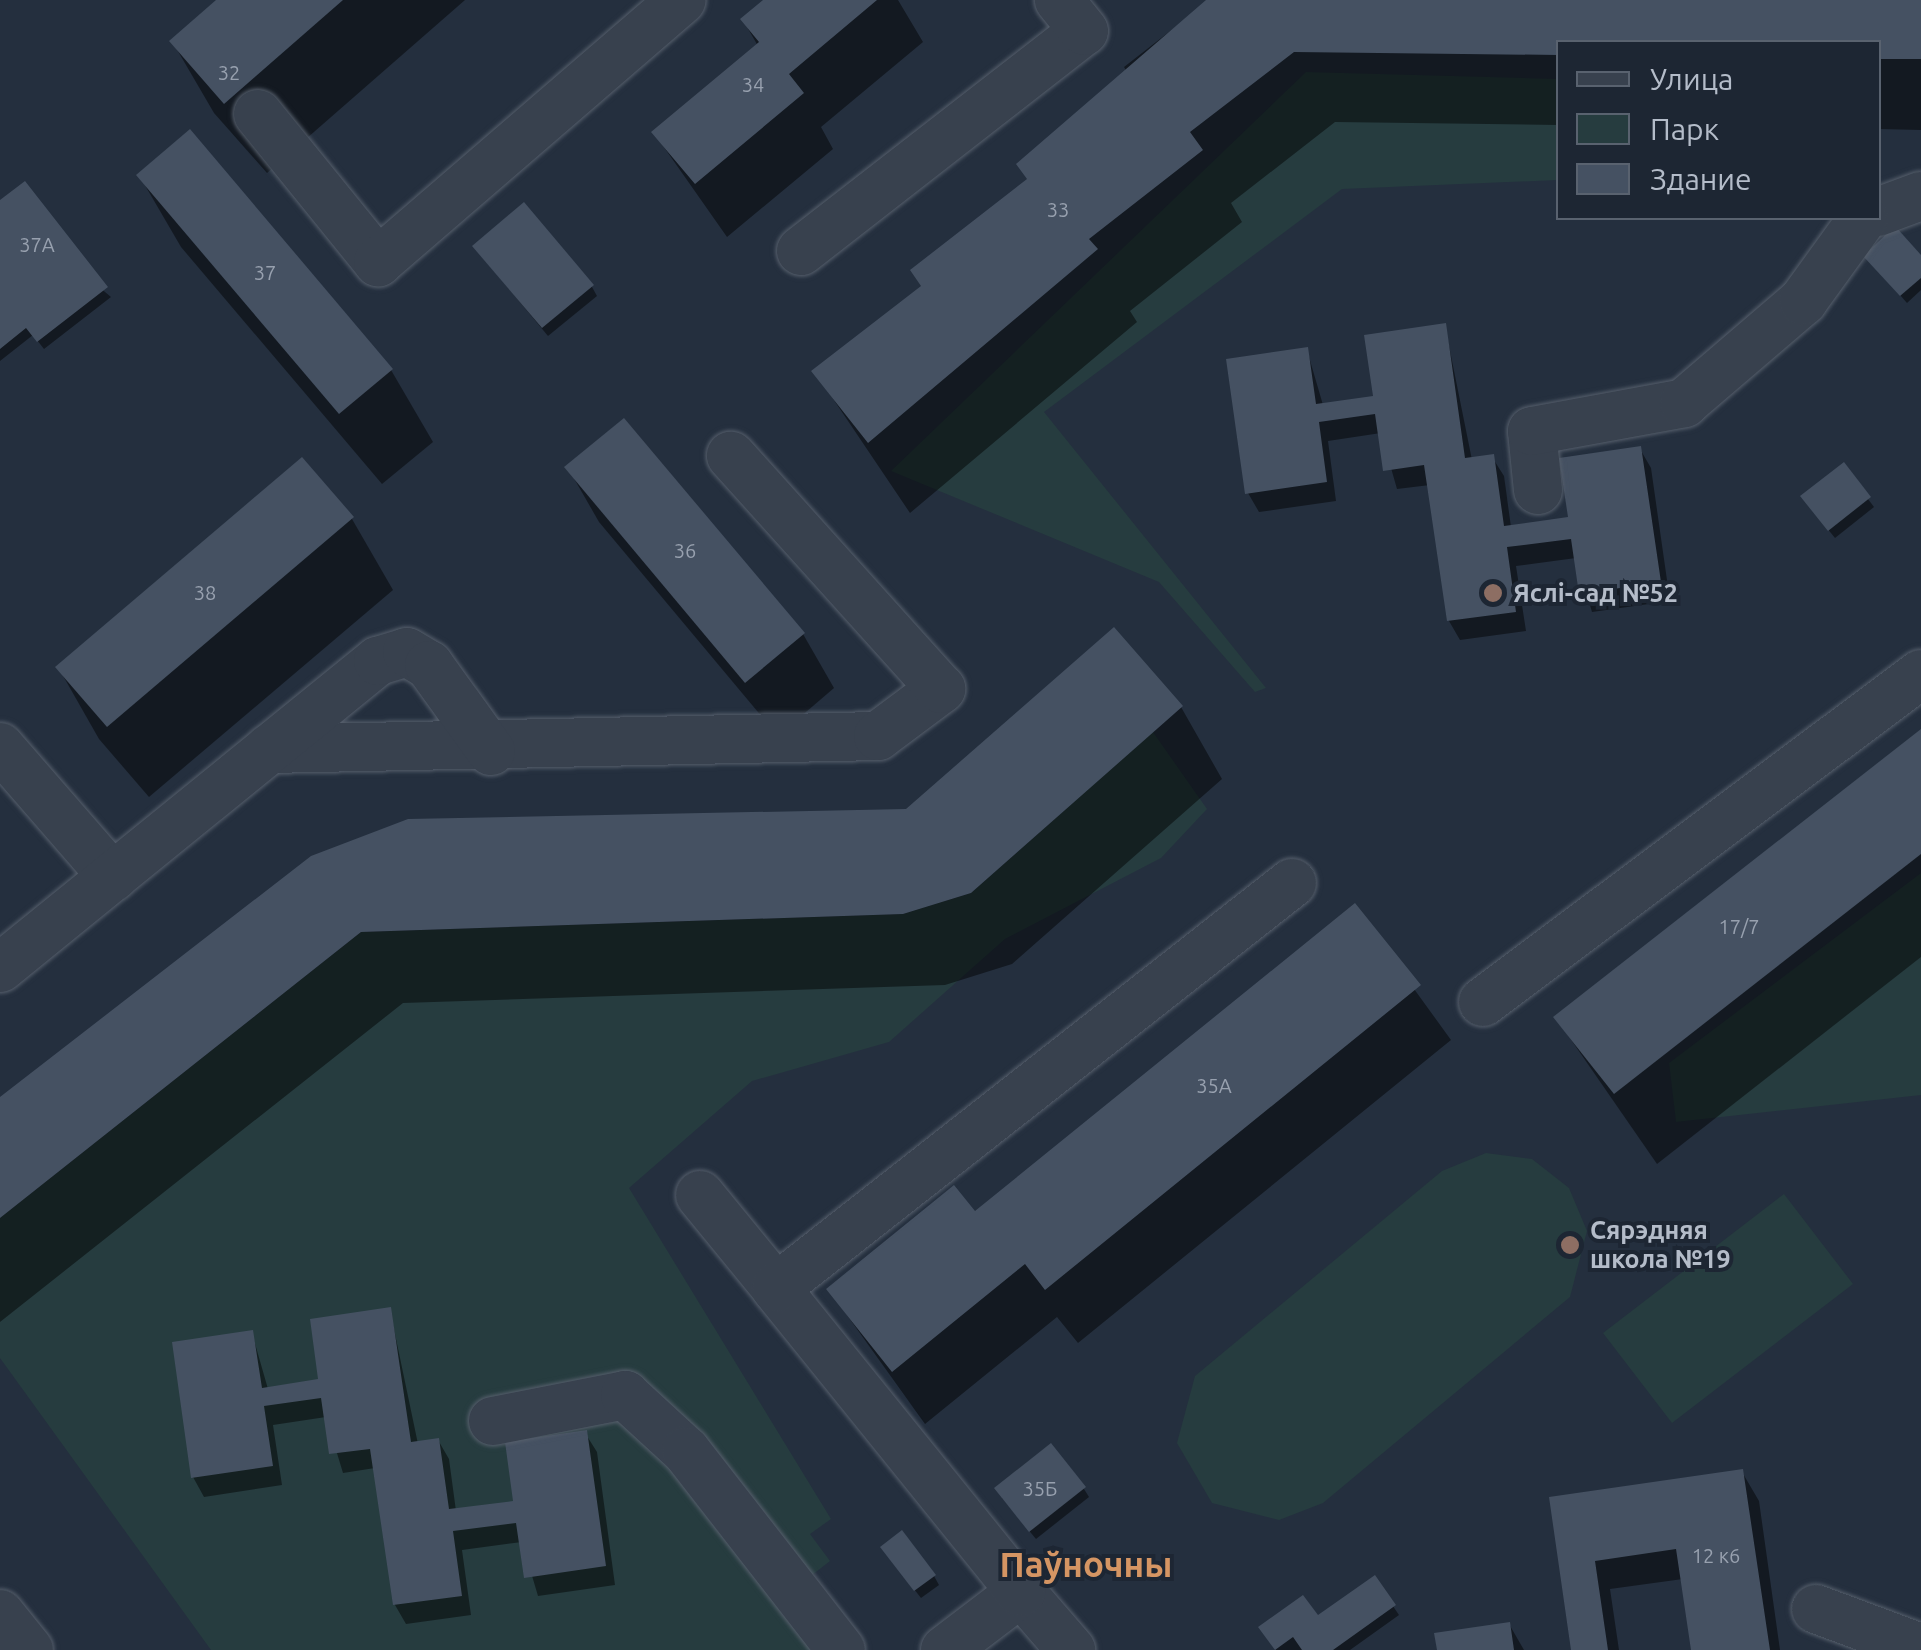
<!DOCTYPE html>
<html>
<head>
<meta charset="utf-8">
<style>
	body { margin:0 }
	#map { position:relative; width:1921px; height:1650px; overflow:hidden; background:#242f3e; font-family:Ubuntu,sans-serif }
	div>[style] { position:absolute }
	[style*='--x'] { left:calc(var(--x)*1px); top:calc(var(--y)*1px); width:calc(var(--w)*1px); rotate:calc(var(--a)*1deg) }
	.green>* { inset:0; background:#263c3f }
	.shadow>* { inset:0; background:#0007 }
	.building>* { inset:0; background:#455162 }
	.roads { filter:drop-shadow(0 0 2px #565f6c) drop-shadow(0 0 2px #565f6c) }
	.minor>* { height:48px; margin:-24px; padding:0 24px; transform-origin:24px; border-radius:24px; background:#38414e }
	.dots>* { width:28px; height:28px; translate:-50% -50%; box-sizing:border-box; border:5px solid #1d2633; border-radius:50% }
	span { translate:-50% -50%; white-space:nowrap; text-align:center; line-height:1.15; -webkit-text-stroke:8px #1d2633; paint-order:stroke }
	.number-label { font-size:20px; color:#98a1af }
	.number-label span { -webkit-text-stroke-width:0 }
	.poi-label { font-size:25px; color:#b4bcc9; font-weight:700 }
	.left { translate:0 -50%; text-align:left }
	.district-label { font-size:35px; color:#d59563; font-weight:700 }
	.legend { position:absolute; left:1556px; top:40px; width:325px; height:180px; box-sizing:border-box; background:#1d2633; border:2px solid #59626f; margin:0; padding:12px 18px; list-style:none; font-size:30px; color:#b4bcc9 }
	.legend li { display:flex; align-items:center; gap:20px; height:50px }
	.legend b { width:50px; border:2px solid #59626f }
</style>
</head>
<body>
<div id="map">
	<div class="green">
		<div style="clip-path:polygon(1306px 72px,1558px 79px,1558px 180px,1342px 189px,1044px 412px,1266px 688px,1255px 692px,1159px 582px,891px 471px)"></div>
		<div style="clip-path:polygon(1153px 732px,1207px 809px,1161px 858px,1005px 939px,889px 1042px,752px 1081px,629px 1188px,831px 1519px,810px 1534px,830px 1561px,807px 1579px,860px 1650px,211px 1650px,0 1358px,0 1218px,361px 932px,903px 914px,971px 893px)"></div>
		<div style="clip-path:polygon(1921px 873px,1921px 1095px,1676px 1122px,1669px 1063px)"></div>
		<div style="clip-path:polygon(1486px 1153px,1532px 1159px,1569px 1188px,1587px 1231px,1570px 1297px,1323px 1503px,1279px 1520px,1212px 1503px,1177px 1443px,1195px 1376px,1442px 1171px)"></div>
		<div style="clip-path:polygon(1784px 1194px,1853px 1284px,1672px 1423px,1603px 1333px)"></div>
	</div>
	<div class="shadow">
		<div style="clip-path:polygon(220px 0,465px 0,267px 173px,214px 113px,172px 41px)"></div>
		<div style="clip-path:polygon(767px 0,898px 0,923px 42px,821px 127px,833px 149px,727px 237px,654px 133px,758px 46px,743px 20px)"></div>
		<div style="clip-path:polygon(1210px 0,1921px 0,1921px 130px,1878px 129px,1878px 42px,1558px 42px,1558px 125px,1335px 122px,1231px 203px,1242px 222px,1130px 311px,1137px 322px,910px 513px,815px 372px,923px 288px,1130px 77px,1124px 67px)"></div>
		<div style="clip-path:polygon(139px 175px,391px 370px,433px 442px,382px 484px,181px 247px)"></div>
		<div style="clip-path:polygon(0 204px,111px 297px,44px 349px,33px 335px,0 361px)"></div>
		<div style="clip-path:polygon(481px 255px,592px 287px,597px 296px,548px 336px)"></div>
		<div style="clip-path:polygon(1866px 256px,1921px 259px,1921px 290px,1907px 303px)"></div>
		<div style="clip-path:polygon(1445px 326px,1472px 460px,1492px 457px,1504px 476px,1511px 527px,1570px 519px,1640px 449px,1651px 468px,1670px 601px,1592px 612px,1576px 558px,1516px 566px,1526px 631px,1460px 640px,1449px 621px,1430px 485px,1397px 489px,1381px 433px,1328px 441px,1336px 501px,1259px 512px,1248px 493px,1307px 350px,1323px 405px,1376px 398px)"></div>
		<div style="clip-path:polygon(302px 460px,352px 519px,393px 590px,149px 797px,99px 739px,58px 667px)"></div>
		<div style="clip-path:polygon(1843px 466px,1874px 507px,1835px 538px,1809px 506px)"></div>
		<div style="clip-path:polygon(568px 468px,803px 634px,834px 688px,778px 736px,599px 522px)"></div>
		<div style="clip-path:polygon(1181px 707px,1222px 779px,1012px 964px,945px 985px,403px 1003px,0 1322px,0 1100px,312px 858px,907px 811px)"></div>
		<div style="clip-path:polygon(1921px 732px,1921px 957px,1657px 1164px,1556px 1018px)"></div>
		<div style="clip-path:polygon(1354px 906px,1451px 1040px,1078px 1343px,1057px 1317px,925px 1424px,829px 1290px,974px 1215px)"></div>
		<div style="clip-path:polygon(390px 1310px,418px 1444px,438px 1440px,449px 1459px,456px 1511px,516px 1503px,585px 1433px,597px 1452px,615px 1585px,538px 1596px,522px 1542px,462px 1550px,471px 1615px,406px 1624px,395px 1605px,375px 1468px,343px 1473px,326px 1417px,273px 1425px,282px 1485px,204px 1497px,193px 1477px,252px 1333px,268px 1389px,321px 1382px)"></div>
		<div style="clip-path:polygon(1742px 1472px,1759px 1501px,1780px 1650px,1693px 1650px,1683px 1579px,1610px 1589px,1619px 1650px,1573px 1650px,1551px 1499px)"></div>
		<div style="clip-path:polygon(1084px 1489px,1089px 1497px,1036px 1539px,1002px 1498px)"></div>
		<div style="clip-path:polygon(888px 1556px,934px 1576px,939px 1585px,921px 1598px)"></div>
		<div style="clip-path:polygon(1374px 1578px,1399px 1615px,1350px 1650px,1276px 1650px,1266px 1637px,1317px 1619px)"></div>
		<div style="clip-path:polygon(1509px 1624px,1524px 1650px,1439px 1650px)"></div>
	</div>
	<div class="building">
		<div style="clip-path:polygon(216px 0,343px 0,224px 104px,169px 41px)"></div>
		<div style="clip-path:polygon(763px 0,877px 0,789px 74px,804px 93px,695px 184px,651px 132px,759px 42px,740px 19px)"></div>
		<div style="clip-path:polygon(1206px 0,1921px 0,1921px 59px,1878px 59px,1878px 42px,1558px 42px,1558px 55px,1294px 52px,1190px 132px,1203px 150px,1089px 239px,1098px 249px,868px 443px,811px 371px,921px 286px,910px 270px,1027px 179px,1016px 164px)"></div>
		<div style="clip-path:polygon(190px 129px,393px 369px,339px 414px,136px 175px)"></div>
		<div style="clip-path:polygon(25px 181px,108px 287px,37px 342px,26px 328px,0 349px,0 200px)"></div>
		<div style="clip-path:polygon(524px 202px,594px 285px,542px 328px,472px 246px)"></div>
		<div style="clip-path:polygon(1895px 226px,1921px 255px,1921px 278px,1900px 296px,1863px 256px)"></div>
		<div style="clip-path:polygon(1446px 323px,1465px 458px,1494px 454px,1504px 526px,1568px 517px,1559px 458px,1641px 446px,1661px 582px,1579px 594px,1571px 539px,1507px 547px,1516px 612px,1447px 621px,1424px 465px,1383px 471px,1375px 414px,1319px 422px,1327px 482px,1245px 494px,1226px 359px,1308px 347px,1316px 404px,1373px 396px,1364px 335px)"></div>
		<div style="clip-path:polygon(624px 418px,805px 633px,745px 683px,564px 467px)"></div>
		<div style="clip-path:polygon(302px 457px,354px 517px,107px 727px,55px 667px)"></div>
		<div style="clip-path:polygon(1844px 462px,1871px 497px,1828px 531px,1800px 496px)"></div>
		<div style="clip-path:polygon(1114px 627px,1183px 706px,971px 893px,903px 914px,361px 932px,0 1218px,0 1097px,311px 856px,408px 819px,906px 809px)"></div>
		<div style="clip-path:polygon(1921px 729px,1921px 854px,1614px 1094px,1553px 1017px)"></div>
		<div style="clip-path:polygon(1355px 903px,1421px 985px,1045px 1290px,1025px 1264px,892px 1372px,826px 1289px,954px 1185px,975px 1211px)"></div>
		<div style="clip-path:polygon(391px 1307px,411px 1442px,439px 1438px,449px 1509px,513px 1501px,505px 1442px,587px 1430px,606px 1566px,524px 1578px,516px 1523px,453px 1531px,462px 1596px,393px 1605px,370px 1449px,329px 1454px,321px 1398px,264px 1406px,273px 1466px,191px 1478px,172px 1342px,253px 1330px,262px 1388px,318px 1379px,310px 1319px)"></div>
		<div style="clip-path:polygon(1051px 1443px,1086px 1487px,1029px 1532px,994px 1488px)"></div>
		<div style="clip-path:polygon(1743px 1469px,1770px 1650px,1691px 1650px,1676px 1549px,1595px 1561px,1608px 1650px,1571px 1650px,1549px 1497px)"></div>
		<div style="clip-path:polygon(902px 1530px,936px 1575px,914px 1591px,880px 1547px)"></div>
		<div style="clip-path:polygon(1375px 1575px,1396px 1605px,1333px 1650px,1302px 1650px,1293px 1637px,1275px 1650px,1258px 1627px,1303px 1595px,1318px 1615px)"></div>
		<div style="clip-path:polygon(1510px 1622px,1514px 1650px,1437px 1650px,1434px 1633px)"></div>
	</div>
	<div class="roads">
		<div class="minor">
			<div style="--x:258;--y:114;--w:191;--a:51"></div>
			<div style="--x:378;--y:262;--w:401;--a:-40.8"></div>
			<div style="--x:1878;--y:212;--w:46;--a:-20.4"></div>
			<div style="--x:801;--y:251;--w:358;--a:-37.9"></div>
			<div style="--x:1084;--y:31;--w:40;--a:-129"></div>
			<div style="--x:1538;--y:490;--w:59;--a:-95.8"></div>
			<div style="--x:1532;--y:431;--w:155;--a:-10.4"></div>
			<div style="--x:1684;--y:403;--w:157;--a:-40.6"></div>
			<div style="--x:1803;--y:301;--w:102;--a:-54.1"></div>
			<div style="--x:0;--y:747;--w:172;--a:49"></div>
			<div style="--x:269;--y:749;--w:609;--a:-1.22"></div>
			<div style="--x:878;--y:736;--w:79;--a:-36.7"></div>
			<div style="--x:941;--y:689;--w:314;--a:-132"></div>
			<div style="--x:0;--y:968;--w:487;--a:-39.1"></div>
			<div style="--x:378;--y:661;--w:30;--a:-17"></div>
			<div style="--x:407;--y:652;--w:26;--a:31"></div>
			<div style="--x:429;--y:665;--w:106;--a:54.2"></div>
			<div style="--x:1483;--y:1002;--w:547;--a:-36.83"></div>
			<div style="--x:700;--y:1195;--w:120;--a:50.7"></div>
			<div style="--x:493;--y:1421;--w:135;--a:-11.1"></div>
			<div style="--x:625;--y:1395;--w:83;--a:42.6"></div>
			<div style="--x:686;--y:1451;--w:252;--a:52.1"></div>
			<div style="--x:1021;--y:1592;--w:77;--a:49.2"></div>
			<div style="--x:1816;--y:1609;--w:112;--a:20.4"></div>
			<div style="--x:0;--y:1614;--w:46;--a:51.1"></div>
			<div style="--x:945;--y:1650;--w:96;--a:-37.3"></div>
			<div style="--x:1021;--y:1592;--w:390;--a:-128.9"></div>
			<div style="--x:776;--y:1288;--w:656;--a:-38.13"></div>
		</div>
	</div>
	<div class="dots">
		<div style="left:1493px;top:593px;background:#8d6e63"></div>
		<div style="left:1570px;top:1245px;background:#8d6e63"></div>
	</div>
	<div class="number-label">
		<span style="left:229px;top:72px">32</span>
		<span style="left:753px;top:84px">34</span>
		<span style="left:1058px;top:209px">33</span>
		<span style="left:37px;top:244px">37А</span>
		<span style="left:265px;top:272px">37</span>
		<span style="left:685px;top:550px">36</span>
		<span style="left:205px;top:592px">38</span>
		<span style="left:1739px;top:926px">17/7</span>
		<span style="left:1214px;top:1085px">35А</span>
		<span style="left:1040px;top:1488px">35Б</span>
		<span style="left:1716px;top:1555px">12 к6</span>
	</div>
	<div class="poi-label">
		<span class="left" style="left:1513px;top:593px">Яслі-сад №52</span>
		<span class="left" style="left:1590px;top:1245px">Сярэдняя<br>школа №19</span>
	</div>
	<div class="district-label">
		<span style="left:1086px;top:1564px">Паўночны</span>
	</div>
	<ul class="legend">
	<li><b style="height:12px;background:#38414e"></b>Улица</li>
	<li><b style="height:28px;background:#263c3f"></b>Парк</li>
	<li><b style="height:28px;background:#455162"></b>Здание</li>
	</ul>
</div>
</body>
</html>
